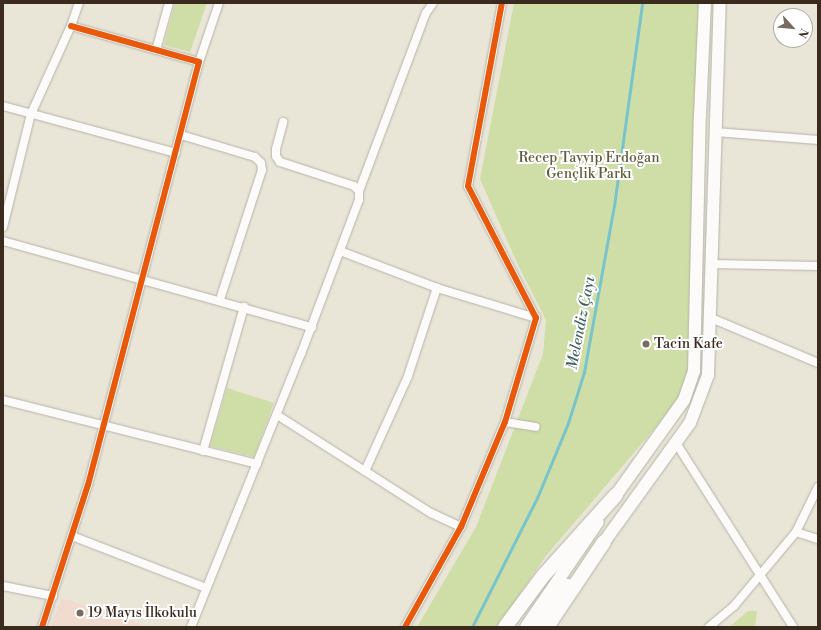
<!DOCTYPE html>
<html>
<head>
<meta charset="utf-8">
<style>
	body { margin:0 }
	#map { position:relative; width:821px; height:630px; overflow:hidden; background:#e9e6d8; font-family:"Libre Bodoni",serif }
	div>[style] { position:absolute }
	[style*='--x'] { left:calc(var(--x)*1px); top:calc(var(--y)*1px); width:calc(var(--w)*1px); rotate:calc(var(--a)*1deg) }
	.built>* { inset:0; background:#f1dace }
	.green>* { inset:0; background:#cfdea6 }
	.stream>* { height:3px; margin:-1.5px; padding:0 1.5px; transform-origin:1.5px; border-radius:1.5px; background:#79c4cb }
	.roads { filter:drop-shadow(0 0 1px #b6b2a8) drop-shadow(0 0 1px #b6b2a8) }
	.minor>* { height:8px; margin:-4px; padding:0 4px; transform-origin:4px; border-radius:4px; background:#fcfbf9 }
	.secondary>* { height:12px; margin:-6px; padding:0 6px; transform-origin:6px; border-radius:6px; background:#fcfbf9 }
	.trunk>* { height:14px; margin:-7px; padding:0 7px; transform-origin:7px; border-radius:7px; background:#fcfbf9 }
	.cycleway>* { height:6px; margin:-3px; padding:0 3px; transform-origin:3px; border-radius:3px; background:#e8590c }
	.dots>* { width:11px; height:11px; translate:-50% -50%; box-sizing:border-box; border:2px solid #fff; border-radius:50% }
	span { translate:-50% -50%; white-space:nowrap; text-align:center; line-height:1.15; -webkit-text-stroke:4px #fff; paint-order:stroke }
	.park-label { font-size:14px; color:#615e3b }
	.poi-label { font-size:14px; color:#3b2a1e }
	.left { translate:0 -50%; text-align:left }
	.water-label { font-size:15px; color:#416261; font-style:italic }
	.frame { position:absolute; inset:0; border:4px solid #3b2a1e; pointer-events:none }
	.north { position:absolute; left:773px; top:8px; width:40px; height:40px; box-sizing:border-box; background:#fff; border:1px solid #b1aaa5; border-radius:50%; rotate:117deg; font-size:11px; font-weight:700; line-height:16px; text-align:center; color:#3b2a1e }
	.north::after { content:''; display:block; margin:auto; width:14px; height:18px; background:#786c5f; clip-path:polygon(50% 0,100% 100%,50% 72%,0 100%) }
</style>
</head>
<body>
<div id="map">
	<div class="built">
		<div style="clip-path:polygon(62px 598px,148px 627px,50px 627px)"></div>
	</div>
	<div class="green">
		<div style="clip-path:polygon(175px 3px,207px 3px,190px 52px,164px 45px)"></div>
		<div style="clip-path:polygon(514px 3px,698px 3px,687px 382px,679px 400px,545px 557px,498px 627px,417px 627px,476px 527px,543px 354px,546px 320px,518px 265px,480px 179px)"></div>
		<div style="clip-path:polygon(227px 388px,274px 403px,254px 457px,210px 446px)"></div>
		<div style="clip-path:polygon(748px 611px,757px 611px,755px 627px,729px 627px)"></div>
	</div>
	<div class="stream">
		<div style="--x:472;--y:627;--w:144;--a:-63.3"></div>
		<div style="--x:537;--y:498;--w:81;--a:-67.5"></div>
		<div style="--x:568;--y:423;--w:53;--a:-72.6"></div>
		<div style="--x:584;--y:372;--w:169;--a:-79.8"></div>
		<div style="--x:614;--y:206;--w:205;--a:-82.1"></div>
	</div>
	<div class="roads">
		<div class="minor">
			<div style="--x:156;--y:50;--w:49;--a:-74.5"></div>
			<div style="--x:199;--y:62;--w:62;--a:-71.3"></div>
			<div style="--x:3;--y:106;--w:179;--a:15.2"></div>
			<div style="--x:716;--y:132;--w:102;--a:4.5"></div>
			<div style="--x:181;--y:135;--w:77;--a:16.6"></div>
			<div style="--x:255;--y:157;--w:8;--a:45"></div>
			<div style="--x:261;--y:163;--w:7;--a:82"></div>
			<div style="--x:262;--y:170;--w:136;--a:108"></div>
			<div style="--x:359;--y:191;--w:190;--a:-69.4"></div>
			<div style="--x:426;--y:13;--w:12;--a:-55"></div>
			<div style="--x:3;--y:227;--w:116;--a:-76.1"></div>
			<div style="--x:31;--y:114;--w:97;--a:-65.6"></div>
			<div style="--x:71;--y:26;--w:24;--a:-71"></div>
			<div style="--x:3;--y:241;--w:321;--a:15.6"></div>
			<div style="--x:340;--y:251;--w:104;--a:20.9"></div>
			<div style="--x:437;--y:288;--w:103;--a:16.9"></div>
			<div style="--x:710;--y:264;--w:108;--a:1.1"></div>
			<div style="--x:711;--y:318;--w:116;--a:22.8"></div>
			<div style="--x:3;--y:400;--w:262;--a:14.1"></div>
			<div style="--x:277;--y:415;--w:183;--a:32.5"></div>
			<div style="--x:431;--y:513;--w:33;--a:25"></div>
			<div style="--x:505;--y:422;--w:31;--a:9"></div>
			<div style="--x:676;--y:443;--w:218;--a:57.5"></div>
			<div style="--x:203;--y:451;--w:150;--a:-74.1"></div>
			<div style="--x:365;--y:471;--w:104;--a:-65.6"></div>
			<div style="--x:408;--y:376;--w:93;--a:-71.8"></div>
			<div style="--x:796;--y:532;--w:23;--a:18"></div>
			<div style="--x:72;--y:536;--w:144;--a:21.2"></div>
			<div style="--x:3;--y:586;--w:51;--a:11.3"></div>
			<div style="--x:42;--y:627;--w:149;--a:-72.1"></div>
			<div style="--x:88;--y:485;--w:437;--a:-75.3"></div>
			<div style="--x:199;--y:62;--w:133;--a:-164.3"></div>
			<div style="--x:191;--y:627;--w:294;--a:-68.1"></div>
			<div style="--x:301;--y:354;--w:165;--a:-69.4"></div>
			<div style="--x:359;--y:200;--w:9;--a:-90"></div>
			<div style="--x:359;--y:191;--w:7;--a:-135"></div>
			<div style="--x:354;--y:186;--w:78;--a:-162"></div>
			<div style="--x:280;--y:162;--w:7;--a:-124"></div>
			<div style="--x:276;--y:156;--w:7;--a:-90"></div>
			<div style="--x:276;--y:149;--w:28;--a:-75"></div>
			<div style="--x:405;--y:627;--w:115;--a:-60.8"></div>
			<div style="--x:461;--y:527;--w:114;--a:-67.3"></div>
			<div style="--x:505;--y:422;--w:109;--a:-73.4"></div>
			<div style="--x:536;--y:318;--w:148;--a:-117.3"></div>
			<div style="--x:468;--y:186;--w:186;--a:-79.5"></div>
			<div style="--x:709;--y:627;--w:33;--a:-40"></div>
			<div style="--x:734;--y:606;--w:97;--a:-50"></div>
			<div style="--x:796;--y:532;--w:50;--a:-63.9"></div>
		</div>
		<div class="secondary">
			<div style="--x:611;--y:502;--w:125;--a:-54.4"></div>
			<div style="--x:684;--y:400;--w:31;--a:-71"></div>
			<div style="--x:694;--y:371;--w:255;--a:-88.7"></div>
			<div style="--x:700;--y:116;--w:113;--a:-87.5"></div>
			<div style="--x:599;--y:549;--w:155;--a:-54.2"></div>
			<div style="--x:690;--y:423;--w:51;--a:-69.4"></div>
			<div style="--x:708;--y:375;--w:372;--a:-88.2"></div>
			<div style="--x:526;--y:627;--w:127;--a:-55.6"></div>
			<div style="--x:537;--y:627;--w:52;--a:-54.5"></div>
		</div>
		<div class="trunk">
			<div style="--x:505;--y:627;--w:64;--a:-53.3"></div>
			<div style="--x:543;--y:576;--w:109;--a:-48"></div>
			<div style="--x:547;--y:627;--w:102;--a:-56.2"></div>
		</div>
	</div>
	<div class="cycleway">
		<div style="--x:42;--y:627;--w:149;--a:-72.1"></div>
		<div style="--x:88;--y:485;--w:437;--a:-75.3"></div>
		<div style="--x:199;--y:62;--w:133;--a:-164.3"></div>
		<div style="--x:405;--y:627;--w:115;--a:-60.8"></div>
		<div style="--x:461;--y:527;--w:114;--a:-67.3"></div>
		<div style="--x:505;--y:422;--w:109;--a:-73.4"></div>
		<div style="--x:536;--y:318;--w:148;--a:-117.3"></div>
		<div style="--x:468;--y:186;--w:186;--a:-79.5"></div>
	</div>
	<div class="dots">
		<div style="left:646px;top:344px;background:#786c5f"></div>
		<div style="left:80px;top:613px;background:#786c5f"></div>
	</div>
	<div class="park-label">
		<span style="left:589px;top:166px">Recep Tayyip Erdoğan<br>Gençlik Parkı</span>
	</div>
	<div class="poi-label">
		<span class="left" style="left:654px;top:344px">Tacin Kafe</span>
		<span class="left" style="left:88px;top:613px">19 Mayıs İlkokulu</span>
	</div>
	<div class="water-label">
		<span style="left:581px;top:323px;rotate:-79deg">Melendiz Çayı</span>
	</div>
	<div class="frame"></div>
	<div class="north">N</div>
</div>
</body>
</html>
